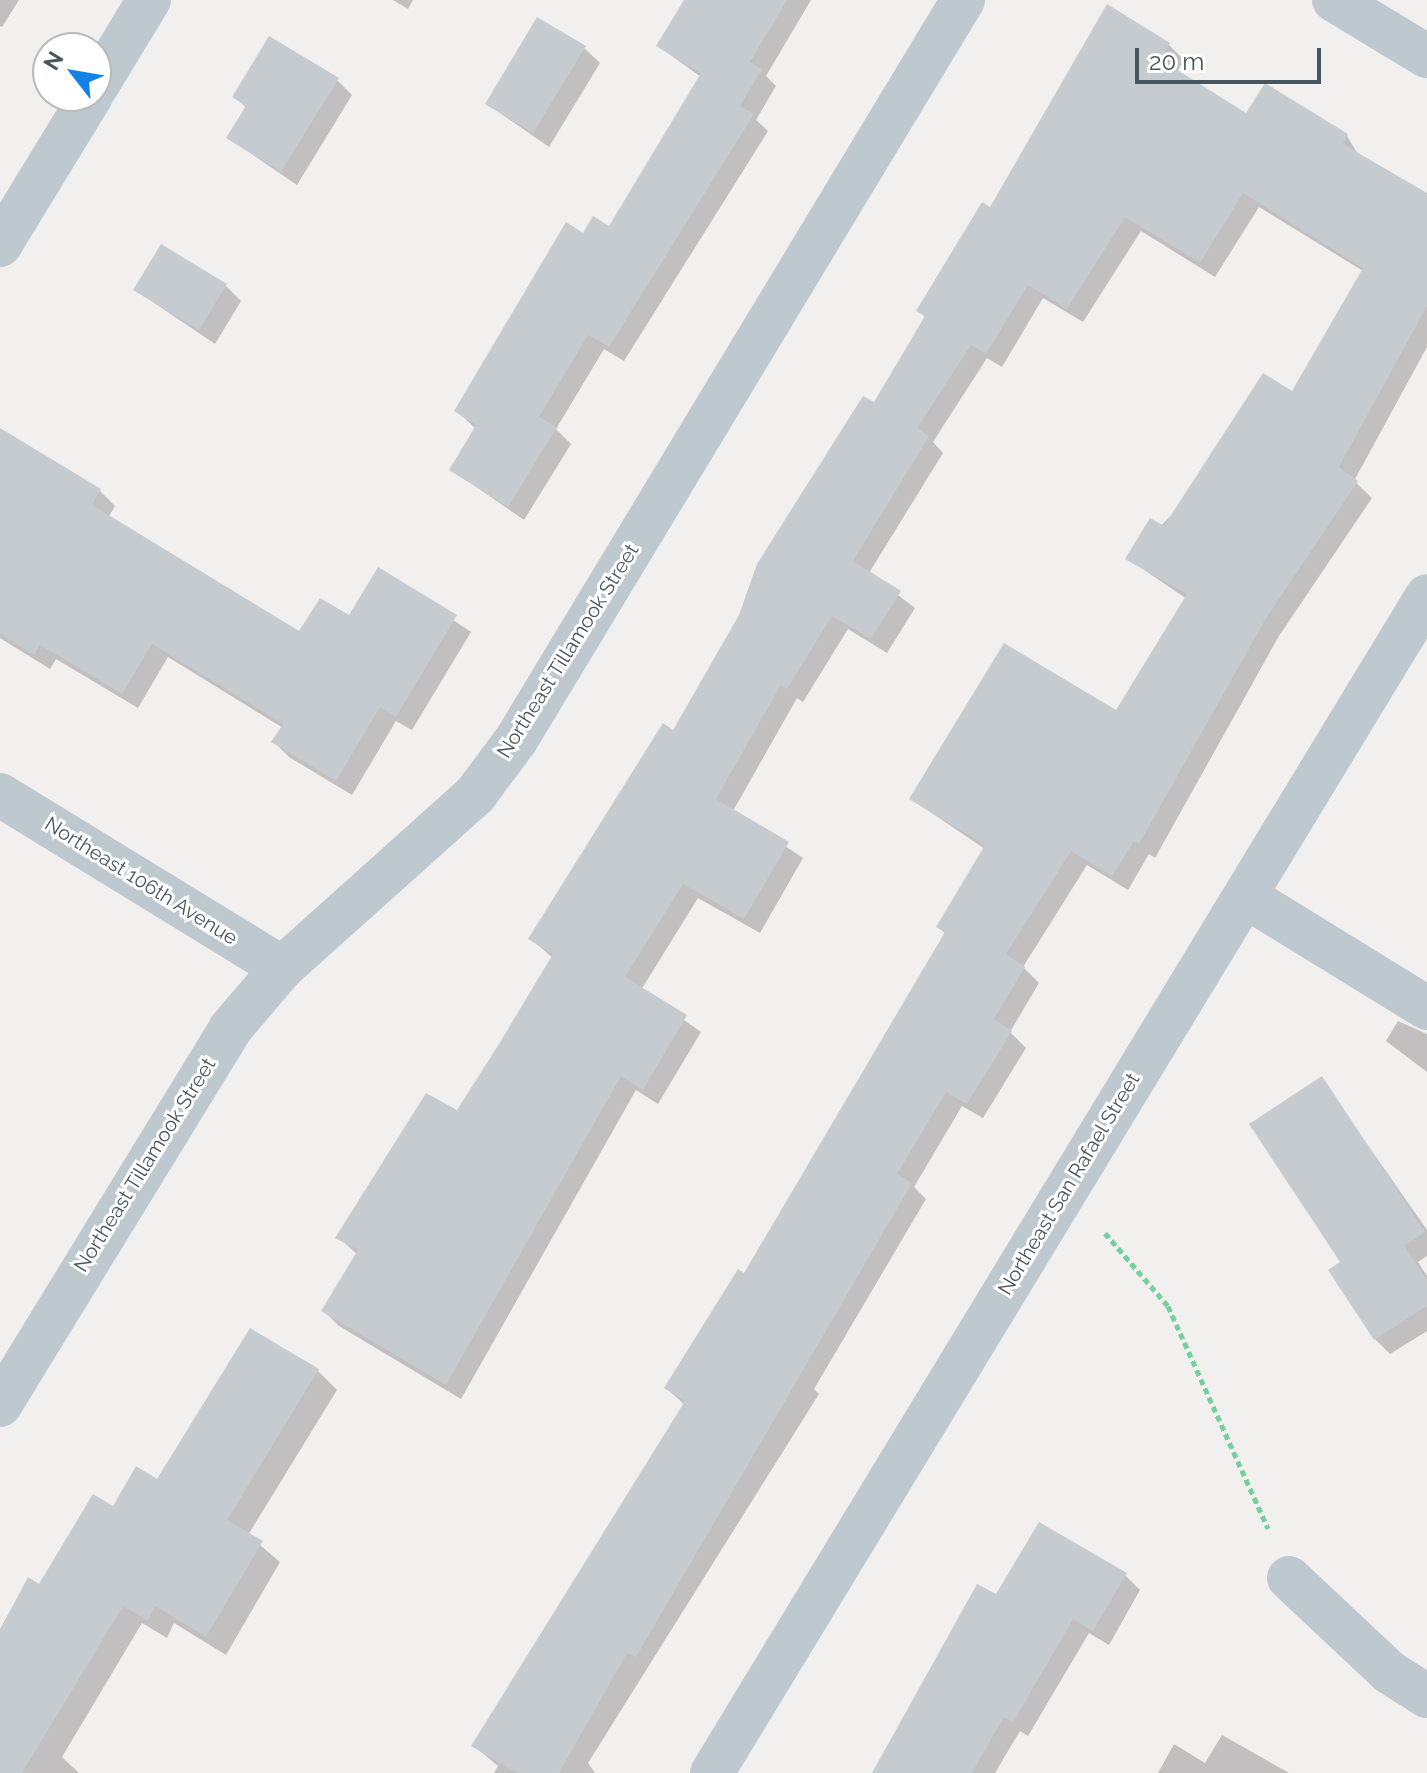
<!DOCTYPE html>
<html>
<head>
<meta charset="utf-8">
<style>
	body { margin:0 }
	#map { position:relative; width:1427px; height:1773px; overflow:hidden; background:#f2efef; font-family:Raleway,sans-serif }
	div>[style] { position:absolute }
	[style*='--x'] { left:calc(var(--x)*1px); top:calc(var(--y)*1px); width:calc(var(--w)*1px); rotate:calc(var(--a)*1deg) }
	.shadow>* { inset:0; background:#0003 }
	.building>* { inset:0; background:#c6cbcf }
	.path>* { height:5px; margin-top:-2.5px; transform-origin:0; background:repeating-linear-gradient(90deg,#74d09b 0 6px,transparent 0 10px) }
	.minor>* { height:44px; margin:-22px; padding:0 22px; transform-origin:22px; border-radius:22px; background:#bdc8cf }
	span { translate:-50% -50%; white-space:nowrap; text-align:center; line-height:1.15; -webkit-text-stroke:6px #fff; paint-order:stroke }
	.street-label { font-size:20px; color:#47555d }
	.north { position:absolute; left:32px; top:32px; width:80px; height:80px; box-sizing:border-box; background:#fff; border:2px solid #b5bbbe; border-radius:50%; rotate:301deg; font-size:22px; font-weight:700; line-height:32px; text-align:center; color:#47555d }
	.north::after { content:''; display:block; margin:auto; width:28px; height:36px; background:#1481e7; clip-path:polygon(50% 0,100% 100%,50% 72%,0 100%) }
	.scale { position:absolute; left:1135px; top:48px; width:186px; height:36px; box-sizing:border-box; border:4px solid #47555d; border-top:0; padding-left:10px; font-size:24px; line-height:28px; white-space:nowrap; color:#47555d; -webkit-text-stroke:6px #fff; paint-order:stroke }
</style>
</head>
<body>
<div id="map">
	<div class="shadow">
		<div style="clip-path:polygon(0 0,19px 0,2px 27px,0 26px)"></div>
		<div style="clip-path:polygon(393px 0,413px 0,408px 9px)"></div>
		<div style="clip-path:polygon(686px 0,811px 0,766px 76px,776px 86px,756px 120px,768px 131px,624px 361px,604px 349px,556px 429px,571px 444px,524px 520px,452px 470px,476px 429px,457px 411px,584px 236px,610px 229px,701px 77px,658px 46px)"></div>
		<div style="clip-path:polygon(1107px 7px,1169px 45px,1184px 60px,1177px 72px,1247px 116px,1347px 136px,1359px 156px,1427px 195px,1427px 347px,1354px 481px,1372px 498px,1279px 636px,1155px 858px,1149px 854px,1128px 890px,1087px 865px,1023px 967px,1039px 983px,1010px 1032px,1026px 1048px,983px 1118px,962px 1106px,914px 1187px,926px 1199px,814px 1389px,819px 1394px,588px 1763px,595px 1773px,494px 1773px,498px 1766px,474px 1746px,685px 1405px,666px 1388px,745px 1276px,946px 934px,938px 927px,985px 849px,911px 799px,1116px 712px,1187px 599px,1128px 559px,1292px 393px,1363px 271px,1259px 207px,1215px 277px,1141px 231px,1083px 322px,1043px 298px,1002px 367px,987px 358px,933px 442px,943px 453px,869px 573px,915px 608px,887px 653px,848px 629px,803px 702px,797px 698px,733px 811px,803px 858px,760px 933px,698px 898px,641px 990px,701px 1032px,658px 1104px,636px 1090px,461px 1399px,339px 1326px,324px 1311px,358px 1255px,338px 1237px,457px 1113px,553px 958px,531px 939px,674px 732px,926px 318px,919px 311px,990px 210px)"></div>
		<div style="clip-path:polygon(584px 48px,600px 63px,549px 147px,487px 104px)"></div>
		<div style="clip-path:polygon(337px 80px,352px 95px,297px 185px,228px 138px,246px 108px,235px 96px)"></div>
		<div style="clip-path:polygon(226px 286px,241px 301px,215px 344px,135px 290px)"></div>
		<div style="clip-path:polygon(0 430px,100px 491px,115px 506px,108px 518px,300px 634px,350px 618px,378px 570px,471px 632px,412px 730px,396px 721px,352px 795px,289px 757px,274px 742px,283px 728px,168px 657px,138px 708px,56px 659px,50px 669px,0 638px)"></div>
		<div style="clip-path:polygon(1398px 1021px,1427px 1034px,1427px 1072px,1386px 1041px)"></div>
		<div style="clip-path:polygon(1321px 1078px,1427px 1230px,1427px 1256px,1418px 1262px,1427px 1276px,1427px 1331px,1390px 1354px,1375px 1339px,1343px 1262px)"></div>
		<div style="clip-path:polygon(318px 1371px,337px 1390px,248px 1535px,280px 1562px,226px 1655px,174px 1623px,167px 1638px,142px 1623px,62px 1757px,79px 1773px,0 1773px,0 1629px,28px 1580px,40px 1587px,114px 1508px)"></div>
		<div style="clip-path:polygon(1125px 1575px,1140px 1590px,1109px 1645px,1089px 1633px,1028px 1736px,1020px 1731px,995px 1773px,872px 1773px,996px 1597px)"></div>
		<div style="clip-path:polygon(1222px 1735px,1289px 1773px,1158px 1773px,1174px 1744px,1205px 1763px)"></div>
	</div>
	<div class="building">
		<div style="clip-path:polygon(684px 0,787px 0,750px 62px,762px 69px,740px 106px,754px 114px,609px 347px,588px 335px,539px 417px,557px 427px,508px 507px,449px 470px,476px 425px,454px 411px,566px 222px,583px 233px,593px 216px,609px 226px,701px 73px,656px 46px)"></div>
		<div style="clip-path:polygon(1107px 4px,1170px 43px,1160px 59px,1246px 113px,1265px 83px,1348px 134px,1343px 144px,1427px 193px,1427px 306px,1339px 467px,1358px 481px,1265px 620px,1139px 844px,1134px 841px,1112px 876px,1071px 851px,1006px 954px,1025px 967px,994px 1019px,1012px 1031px,967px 1104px,946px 1092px,897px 1174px,912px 1183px,636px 1657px,627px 1653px,559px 1773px,518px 1773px,471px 1746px,685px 1401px,664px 1388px,738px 1269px,744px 1273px,945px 932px,936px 927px,985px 845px,909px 799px,1004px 643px,1116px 710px,1187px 594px,1125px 559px,1150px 518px,1164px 526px,1263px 373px,1292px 391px,1363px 268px,1243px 193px,1200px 263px,1125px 217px,1067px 309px,1028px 285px,986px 354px,971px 345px,917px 428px,929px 436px,853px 561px,901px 591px,871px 639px,832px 616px,787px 689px,781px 685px,716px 799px,789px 842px,744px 919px,683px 884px,625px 977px,687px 1015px,643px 1090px,621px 1076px,446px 1385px,321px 1311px,358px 1250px,335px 1238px,426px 1093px,457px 1110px,499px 1044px,553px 954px,528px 939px,663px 723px,673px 730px,739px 615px,757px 564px,863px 396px,874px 402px,925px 316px,916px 311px,982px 202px,990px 207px)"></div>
		<div style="clip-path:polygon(537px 17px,586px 46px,533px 133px,485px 104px)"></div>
		<div style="clip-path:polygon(269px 36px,339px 78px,281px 172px,226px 138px,246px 106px,232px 97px)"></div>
		<div style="clip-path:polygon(161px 244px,227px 284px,199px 330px,133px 290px)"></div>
		<div style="clip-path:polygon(0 428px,101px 489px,92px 505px,299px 631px,320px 598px,349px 615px,378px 567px,457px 615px,396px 717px,380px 707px,336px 781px,271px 742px,283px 724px,152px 644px,122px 694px,40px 645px,34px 655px,0 634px)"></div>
		<div style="clip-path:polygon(1322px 1076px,1425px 1232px,1404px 1246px,1427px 1280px,1427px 1306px,1374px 1340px,1328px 1270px,1340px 1262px,1249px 1124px)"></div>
		<div style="clip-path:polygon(250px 1328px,319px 1369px,227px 1520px,263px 1541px,206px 1637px,155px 1606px,148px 1621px,123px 1606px,22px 1773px,0 1773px,0 1630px,28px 1577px,39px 1584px,93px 1494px,113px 1506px,136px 1466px,157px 1479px)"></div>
		<div style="clip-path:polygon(1039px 1522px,1127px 1573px,1093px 1631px,1073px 1619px,1013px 1723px,1004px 1717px,972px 1773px,872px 1773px,977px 1584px,996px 1594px)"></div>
	</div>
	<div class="path">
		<div style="--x:1105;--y:1233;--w:96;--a:49.2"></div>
		<div style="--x:1168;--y:1306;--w:244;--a:65.8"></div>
	</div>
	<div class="minor">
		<div style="--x:1334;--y:0;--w:109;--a:31.1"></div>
		<div style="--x:96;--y:87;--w:102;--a:-58.7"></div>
		<div style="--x:0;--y:245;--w:175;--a:-58.6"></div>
		<div style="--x:0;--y:795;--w:331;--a:31.5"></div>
		<div style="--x:1245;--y:896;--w:214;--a:31.6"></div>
		<div style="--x:0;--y:1405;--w:441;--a:-58.5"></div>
		<div style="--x:230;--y:1029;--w:80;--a:-49.6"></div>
		<div style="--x:282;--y:968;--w:259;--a:-41.9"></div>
		<div style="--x:475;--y:795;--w:69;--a:-53.3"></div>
		<div style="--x:516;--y:740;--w:865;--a:-58.87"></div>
		<div style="--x:1289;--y:1578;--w:137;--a:43.2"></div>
		<div style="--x:1389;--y:1672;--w:45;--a:32.3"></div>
		<div style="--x:712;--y:1773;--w:1377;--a:-58.72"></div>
	</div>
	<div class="street-label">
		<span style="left:568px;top:651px;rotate:-58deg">Northeast Tillamook Street</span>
		<span style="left:141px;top:881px;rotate:32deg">Northeast 106th Avenue</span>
		<span style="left:145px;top:1165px;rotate:-58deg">Northeast Tillamook Street</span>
		<span style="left:1069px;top:1184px;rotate:-59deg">Northeast San Rafael Street</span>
	</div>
	<div class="north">N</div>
	<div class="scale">20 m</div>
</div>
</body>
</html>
